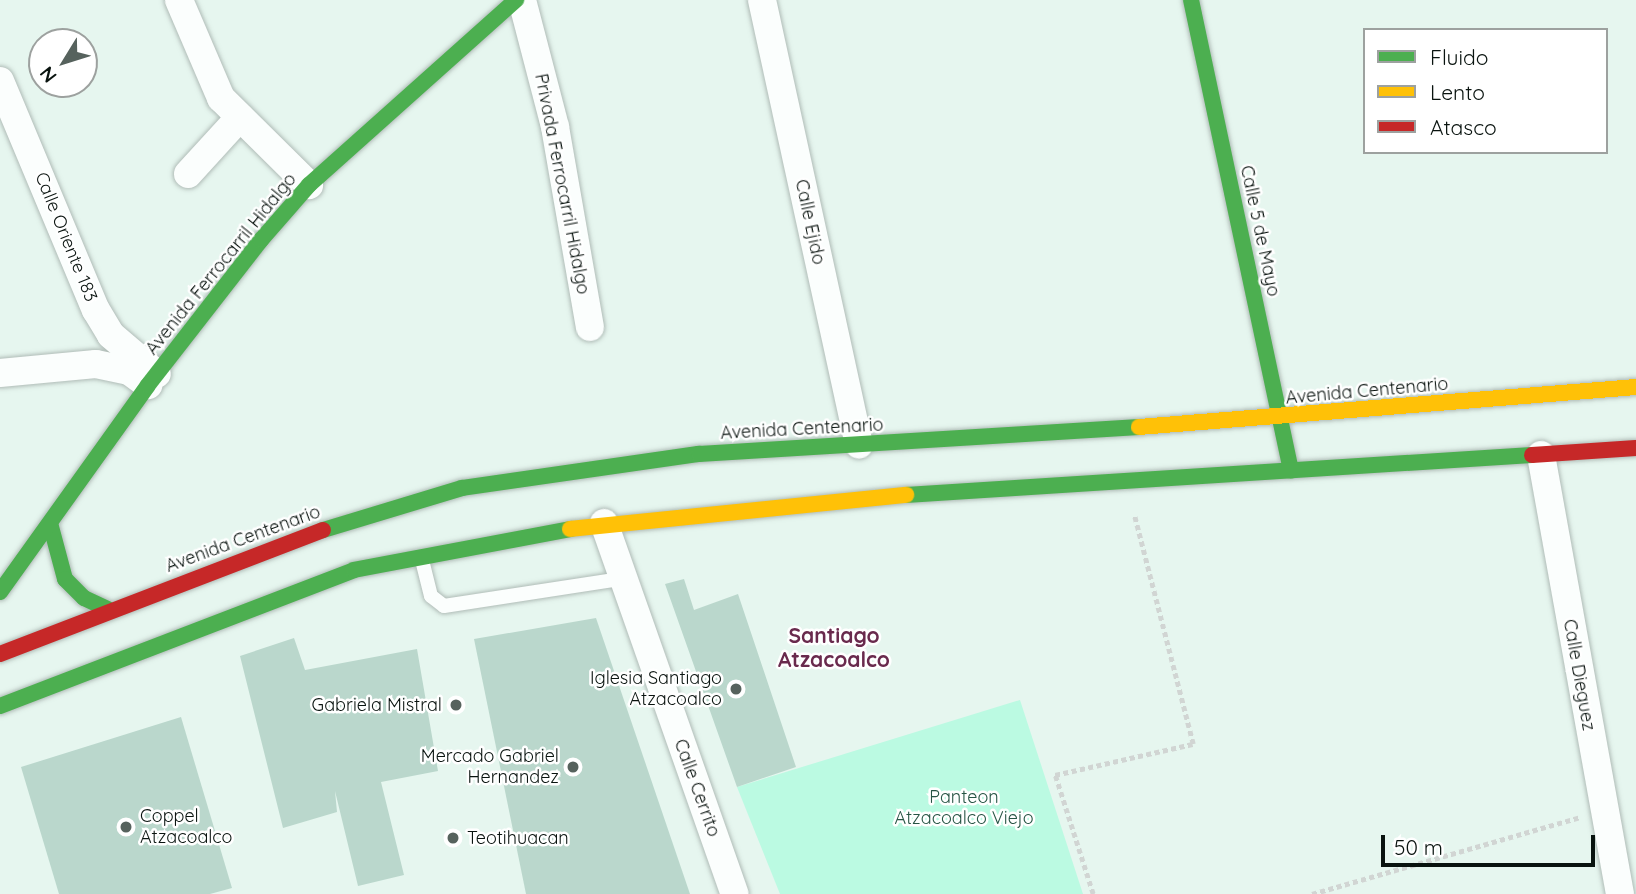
<!DOCTYPE html>
<html>
<head>
<meta charset="utf-8">
<style>
	body { margin:0 }
	#map { position:relative; width:1636px; height:894px; overflow:hidden; background:#e6f6ef; font-family:Quicksand,sans-serif }
	div>[style] { position:absolute }
	[style*='--x'] { left:calc(var(--x)*1px); top:calc(var(--y)*1px); width:calc(var(--w)*1px); rotate:calc(var(--a)*1deg) }
	.green>* { inset:0; background:#bbfae2 }
	.building>* { inset:0; background:#bad7cc }
	.path>* { height:4.5px; margin-top:-2.25px; transform-origin:0; background:repeating-linear-gradient(90deg,#d1d5d3 0 5px,transparent 0 8.5px) }
	.roads { filter:drop-shadow(0 0 2px #b0bcb7) drop-shadow(0 0 2px #b0bcb7) }
	.lane>* { height:14px; margin:-7px; padding:0 7px; transform-origin:7px; border-radius:7px; background:#fbfefd }
	.street>* { height:28px; margin:-14px; padding:0 14px; transform-origin:14px; border-radius:14px; background:#fbfefd }
	.fast>* { height:16px; margin:-8px; padding:0 8px; transform-origin:8px; border-radius:8px; background:#4caf50 }
	.slow>* { height:16px; margin:-8px; padding:0 8px; transform-origin:8px; border-radius:8px; background:#ffc107 }
	.jam>* { height:16px; margin:-8px; padding:0 8px; transform-origin:8px; border-radius:8px; background:#c62828 }
	.dots>* { width:19px; height:19px; translate:-50% -50%; box-sizing:border-box; border:4px solid #fff; border-radius:50% }
	span { translate:-50% -50%; white-space:nowrap; text-align:center; line-height:1.15; -webkit-text-stroke:5px #fff; paint-order:stroke }
	.street-label { font-size:18px; color:#09130f }
	.poi-label { font-size:18px; color:#09130f }
	.right { translate:-100% -50%; text-align:right }
	.left { translate:0 -50%; text-align:left }
	.park-label { font-size:18px; color:#265444 }
	.quarter-label { font-size:21px; color:#692a4d; font-weight:700 }
	.legend { position:absolute; left:1363px; top:28px; width:245px; height:126px; box-sizing:border-box; background:#fff; border:2px solid #9da19f; margin:0; padding:9px 12px; list-style:none; font-size:21px; color:#09130f }
	.legend li { display:flex; align-items:center; gap:14px; height:35px }
	.legend b { width:35px; border:2px solid #9da19f }
	.north { position:absolute; left:28px; top:28px; width:70px; height:70px; box-sizing:border-box; background:#fff; border:2px solid #9da19f; border-radius:50%; rotate:232deg; font-size:19px; font-weight:700; line-height:28px; text-align:center; color:#09130f }
	.north::after { content:''; display:block; margin:auto; width:24px; height:32px; background:#56625d; clip-path:polygon(50% 0,100% 100%,50% 72%,0 100%) }
	.scale { position:absolute; left:1381px; top:835px; width:214px; height:32px; box-sizing:border-box; border:4px solid #09130f; border-top:0; padding-left:9px; font-size:21px; line-height:24px; white-space:nowrap; color:#09130f; -webkit-text-stroke:5px #fff; paint-order:stroke }
</style>
</head>
<body>
<div id="map">
	<div class="green">
		<div style="clip-path:polygon(1020px 700px,1083px 894px,780px 894px,737px 787px)"></div>
	</div>
	<div class="building">
		<div style="clip-path:polygon(684px 579px,694px 610px,738px 594px,796px 767px,737px 787px,665px 584px)"></div>
		<div style="clip-path:polygon(596px 618px,690px 894px,526px 894px,474px 639px)"></div>
		<div style="clip-path:polygon(294px 638px,305px 670px,417px 649px,438px 771px,381px 782px,404px 875px,358px 886px,335px 791px,337px 812px,283px 828px,240px 656px)"></div>
		<div style="clip-path:polygon(181px 717px,232px 888px,210px 894px,59px 894px,21px 767px)"></div>
	</div>
	<div class="path">
		<div style="--x:1093;--y:894;--w:125;--a:-107.7"></div>
		<div style="--x:1055;--y:775;--w:141;--a:-12.7"></div>
		<div style="--x:1193;--y:744;--w:237;--a:-104.4"></div>
		<div style="--x:1312;--y:894;--w:279;--a:-16"></div>
	</div>
	<div class="roads">
		<div class="lane">
			<div style="--x:422;--y:560;--w:37;--a:76"></div>
			<div style="--x:431;--y:596;--w:16;--a:38"></div>
			<div style="--x:444;--y:606;--w:179;--a:-8.7"></div>
		</div>
		<div class="street">
			<div style="--x:179;--y:0;--w:107;--a:66.8"></div>
			<div style="--x:221;--y:98;--w:124;--a:44.7"></div>
			<div style="--x:522;--y:0;--w:131;--a:75.4"></div>
			<div style="--x:555;--y:127;--w:203;--a:80.1"></div>
			<div style="--x:762;--y:0;--w:455;--a:77.7"></div>
			<div style="--x:0;--y:81;--w:248;--a:67.3"></div>
			<div style="--x:96;--y:310;--w:29;--a:59"></div>
			<div style="--x:111;--y:335;--w:60;--a:40.3"></div>
			<div style="--x:188;--y:174;--w:77;--a:-47.6"></div>
			<div style="--x:0;--y:373;--w:96;--a:-5.4"></div>
			<div style="--x:96;--y:364;--w:34;--a:12"></div>
			<div style="--x:129;--y:371;--w:24;--a:36"></div>
			<div style="--x:1541;--y:455;--w:446;--a:79.8"></div>
			<div style="--x:604;--y:523;--w:393;--a:70.6"></div>
		</div>
		<div class="fast">
			<div style="--x:1191;--y:0;--w:481;--a:78"></div>
			<div style="--x:906;--y:495;--w:627;--a:-3.66"></div>
			<div style="--x:50;--y:523;--w:58;--a:75"></div>
			<div style="--x:65;--y:579;--w:27;--a:45"></div>
			<div style="--x:84;--y:598;--w:26;--a:25"></div>
			<div style="--x:323;--y:530;--w:145;--a:-16.8"></div>
			<div style="--x:462;--y:488;--w:239;--a:-8.2"></div>
			<div style="--x:699;--y:454;--w:441;--a:-3.5"></div>
			<div style="--x:0;--y:592;--w:254;--a:-54.4"></div>
			<div style="--x:148;--y:385;--w:184;--a:-52.1"></div>
			<div style="--x:261;--y:240;--w:73;--a:-48.9"></div>
			<div style="--x:309;--y:185;--w:278;--a:-41.8"></div>
			<div style="--x:0;--y:706;--w:379;--a:-21"></div>
			<div style="--x:354;--y:570;--w:220;--a:-10.7"></div>
		</div>
		<div class="slow">
			<div style="--x:1139;--y:427;--w:499;--a:-4.6"></div>
			<div style="--x:570;--y:529;--w:338;--a:-5.8"></div>
		</div>
		<div class="jam">
			<div style="--x:1532;--y:455;--w:104;--a:-3.9"></div>
			<div style="--x:0;--y:654;--w:346;--a:-21"></div>
		</div>
	</div>
	<div class="dots">
		<div style="left:736px;top:689px;background:#56625d"></div>
		<div style="left:456px;top:705px;background:#56625d"></div>
		<div style="left:573px;top:767px;background:#56625d"></div>
		<div style="left:126px;top:827px;background:#56625d"></div>
		<div style="left:453px;top:838px;background:#56625d"></div>
	</div>
	<div class="street-label">
		<span style="left:562px;top:184px;rotate:79deg">Privada Ferrocarril Hidalgo</span>
		<span style="left:810px;top:222px;rotate:78deg">Calle Ejido</span>
		<span style="left:1260px;top:231px;rotate:78deg">Calle 5 de Mayo</span>
		<span style="left:66px;top:237px;rotate:68deg">Calle Oriente 183</span>
		<span style="left:221px;top:264px;rotate:-51deg">Avenida Ferrocarril Hidalgo</span>
		<span style="left:1367px;top:391px;rotate:-5deg">Avenida Centenario</span>
		<span style="left:802px;top:429px;rotate:-3deg">Avenida Centenario</span>
		<span style="left:243px;top:539px;rotate:-20deg">Avenida Centenario</span>
		<span style="left:1579px;top:675px;rotate:80deg">Calle Dieguez</span>
		<span style="left:697px;top:788px;rotate:70deg">Calle Cerrito</span>
	</div>
	<div class="poi-label">
		<span class="right" style="left:722px;top:689px">Iglesia Santiago<br>Atzacoalco</span>
		<span class="right" style="left:442px;top:705px">Gabriela Mistral</span>
		<span class="right" style="left:559px;top:767px">Mercado Gabriel<br>Hernandez</span>
		<span class="left" style="left:140px;top:827px">Coppel<br>Atzacoalco</span>
		<span class="left" style="left:467px;top:838px">Teotihuacan</span>
	</div>
	<div class="park-label">
		<span style="left:964px;top:808px">Panteon<br>Atzacoalco Viejo</span>
	</div>
	<div class="quarter-label">
		<span style="left:834px;top:647px">Santiago<br>Atzacoalco</span>
	</div>
	<ul class="legend">
	<li><b style="height:9px;background:#4caf50"></b>Fluido</li>
	<li><b style="height:9px;background:#ffc107"></b>Lento</li>
	<li><b style="height:9px;background:#c62828"></b>Atasco</li>
	</ul>
	<div class="north">N</div>
	<div class="scale">50 m</div>
</div>
</body>
</html>
